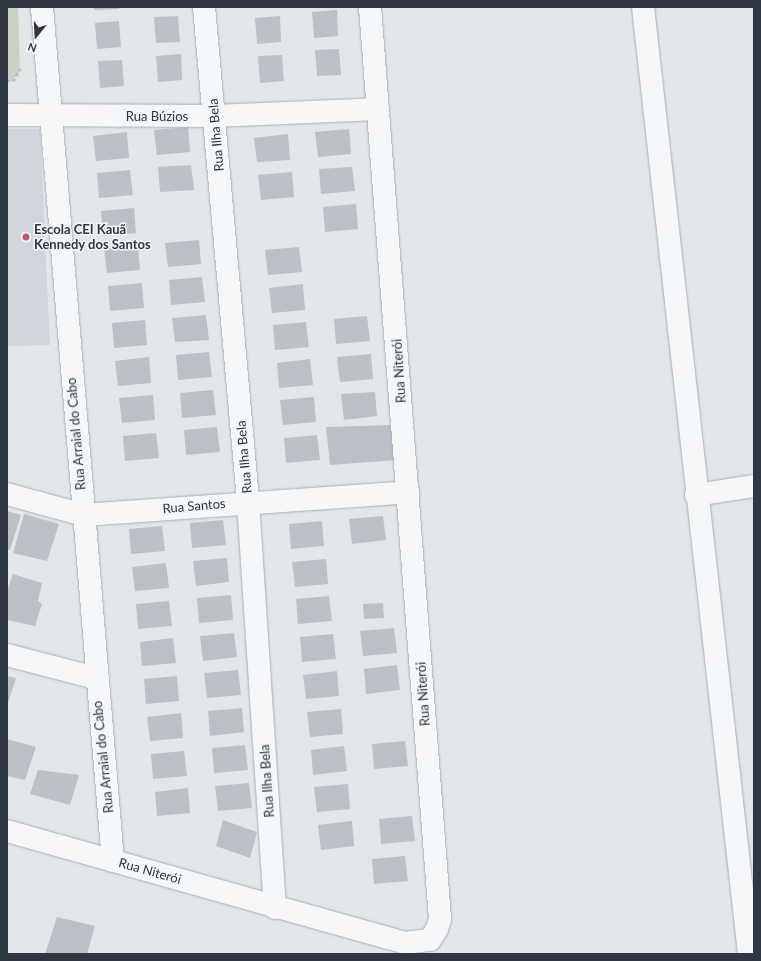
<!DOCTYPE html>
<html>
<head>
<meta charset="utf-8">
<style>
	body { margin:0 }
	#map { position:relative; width:761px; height:961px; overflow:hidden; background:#e4e7ea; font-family:Lato,sans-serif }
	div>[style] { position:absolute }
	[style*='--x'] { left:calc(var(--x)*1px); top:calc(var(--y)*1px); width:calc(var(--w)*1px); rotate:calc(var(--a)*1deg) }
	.built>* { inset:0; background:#d2d6dc }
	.green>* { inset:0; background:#cad4c6 }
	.building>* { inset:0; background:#bbc1c7 }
	.path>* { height:2.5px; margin-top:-1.25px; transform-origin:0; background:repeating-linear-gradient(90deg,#babdc2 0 3px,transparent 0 6px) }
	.roads { filter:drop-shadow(0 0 1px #a9aeb4) drop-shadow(0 0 1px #a9aeb4) }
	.minor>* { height:22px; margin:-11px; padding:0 11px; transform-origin:11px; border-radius:11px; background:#f6f7f9 }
	.dots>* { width:11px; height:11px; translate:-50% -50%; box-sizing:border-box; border:2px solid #f3f6f8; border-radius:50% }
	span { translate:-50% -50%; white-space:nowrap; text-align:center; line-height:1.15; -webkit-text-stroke:3px #f3f6f8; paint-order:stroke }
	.street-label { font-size:13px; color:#2d3641 }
	.poi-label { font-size:13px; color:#2d3641; font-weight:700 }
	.left { translate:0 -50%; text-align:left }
	.frame { position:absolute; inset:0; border:8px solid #2d3641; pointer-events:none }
	.north { position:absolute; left:16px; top:16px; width:40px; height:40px; -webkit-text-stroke:3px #f3f6f8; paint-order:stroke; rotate:198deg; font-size:11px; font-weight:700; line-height:16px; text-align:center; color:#2d3641 }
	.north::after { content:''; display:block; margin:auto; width:14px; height:18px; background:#2d3641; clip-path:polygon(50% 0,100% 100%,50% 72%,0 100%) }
</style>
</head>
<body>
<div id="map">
	<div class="built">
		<div style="clip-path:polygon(7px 129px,40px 129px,50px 345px,7px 346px)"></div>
	</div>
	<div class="green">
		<div style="clip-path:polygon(7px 7px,18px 7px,20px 70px,13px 81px,7px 81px)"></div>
	</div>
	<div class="building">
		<div style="clip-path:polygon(94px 7px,119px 7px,119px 9px,94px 10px)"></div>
		<div style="clip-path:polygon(337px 10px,338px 36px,314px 38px,312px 12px)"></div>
		<div style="clip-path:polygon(178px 16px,180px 42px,156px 43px,154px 17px)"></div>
		<div style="clip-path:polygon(280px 16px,281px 42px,257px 44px,255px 18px)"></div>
		<div style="clip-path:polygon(119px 21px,121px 47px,97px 49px,95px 23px)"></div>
		<div style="clip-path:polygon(339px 49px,341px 75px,317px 76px,315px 50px)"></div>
		<div style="clip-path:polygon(181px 54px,182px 80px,158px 82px,156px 56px)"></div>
		<div style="clip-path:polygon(282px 55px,284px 81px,260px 83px,258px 56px)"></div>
		<div style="clip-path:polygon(122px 60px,124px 86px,100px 88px,98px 61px)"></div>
		<div style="clip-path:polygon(188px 127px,190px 152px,157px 155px,154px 130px)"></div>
		<div style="clip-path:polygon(349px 129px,351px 154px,318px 157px,315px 132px)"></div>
		<div style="clip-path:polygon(127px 132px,129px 158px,96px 161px,93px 136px)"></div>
		<div style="clip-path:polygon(288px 134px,290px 160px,257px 162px,254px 138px)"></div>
		<div style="clip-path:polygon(191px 165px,194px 190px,160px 192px,158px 167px)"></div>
		<div style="clip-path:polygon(352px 167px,355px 191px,321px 194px,319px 169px)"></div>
		<div style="clip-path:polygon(130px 170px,133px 195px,99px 198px,97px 173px)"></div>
		<div style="clip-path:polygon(292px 172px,294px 197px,261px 200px,258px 175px)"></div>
		<div style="clip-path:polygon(356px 204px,358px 229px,325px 232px,323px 207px)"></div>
		<div style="clip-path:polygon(134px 208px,136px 233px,103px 236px,101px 211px)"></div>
		<div style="clip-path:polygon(199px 240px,201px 264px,168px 267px,165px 243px)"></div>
		<div style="clip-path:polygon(138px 245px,140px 270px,107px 273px,104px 248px)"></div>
		<div style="clip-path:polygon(299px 247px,302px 272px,268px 275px,265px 250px)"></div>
		<div style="clip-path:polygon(202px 277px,205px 302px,171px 305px,169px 280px)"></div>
		<div style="clip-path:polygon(142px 283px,144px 308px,110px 311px,108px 286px)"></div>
		<div style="clip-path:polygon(303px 284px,305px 310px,272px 313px,269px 288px)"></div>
		<div style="clip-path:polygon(206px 315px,209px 340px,175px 342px,172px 318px)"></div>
		<div style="clip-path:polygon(367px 316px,370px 341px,336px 344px,334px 319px)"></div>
		<div style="clip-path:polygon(145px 320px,147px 345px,114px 348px,112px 323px)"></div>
		<div style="clip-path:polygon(306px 322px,309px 347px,275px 350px,273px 325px)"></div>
		<div style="clip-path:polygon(209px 352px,212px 377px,178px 380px,176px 355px)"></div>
		<div style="clip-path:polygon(371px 354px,373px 379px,340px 382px,337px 357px)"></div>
		<div style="clip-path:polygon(149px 357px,151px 383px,118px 386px,115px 361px)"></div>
		<div style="clip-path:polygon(310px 359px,313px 385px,279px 388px,277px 363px)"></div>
		<div style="clip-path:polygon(213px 390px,216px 415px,182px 418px,180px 393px)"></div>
		<div style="clip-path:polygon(375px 392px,377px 416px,344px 420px,341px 394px)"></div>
		<div style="clip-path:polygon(153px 395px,155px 420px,122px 423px,119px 398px)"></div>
		<div style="clip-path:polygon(314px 397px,316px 422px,283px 425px,280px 400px)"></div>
		<div style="clip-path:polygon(394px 425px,397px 460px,330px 465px,326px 427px)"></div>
		<div style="clip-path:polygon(217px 427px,220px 452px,186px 455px,184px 430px)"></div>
		<div style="clip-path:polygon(156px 433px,159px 458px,125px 461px,123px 436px)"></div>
		<div style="clip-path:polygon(317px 435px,320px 460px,286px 463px,284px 438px)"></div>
		<div style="clip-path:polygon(7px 511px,21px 515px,10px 550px,7px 550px)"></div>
		<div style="clip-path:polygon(24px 514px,59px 524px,47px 561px,13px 553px)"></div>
		<div style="clip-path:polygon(383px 516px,386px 540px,352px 544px,349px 519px)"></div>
		<div style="clip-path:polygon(223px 520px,226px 545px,192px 548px,190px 523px)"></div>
		<div style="clip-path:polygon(322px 521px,324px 546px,291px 549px,289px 524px)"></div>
		<div style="clip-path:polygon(162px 526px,165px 551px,131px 554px,129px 529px)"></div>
		<div style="clip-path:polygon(227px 558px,229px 582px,196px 586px,193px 561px)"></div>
		<div style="clip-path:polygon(326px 559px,328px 584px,295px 587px,292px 562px)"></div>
		<div style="clip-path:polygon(166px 563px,169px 588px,135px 591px,132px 567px)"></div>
		<div style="clip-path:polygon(13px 574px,42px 583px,38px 601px,42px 604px,35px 626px,7px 620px,7px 591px)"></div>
		<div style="clip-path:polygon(231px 595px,233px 620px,199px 623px,197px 598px)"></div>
		<div style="clip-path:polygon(329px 596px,332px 621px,298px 624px,296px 599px)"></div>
		<div style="clip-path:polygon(169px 601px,172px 626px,138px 629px,136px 604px)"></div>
		<div style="clip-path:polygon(383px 603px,384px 618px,364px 619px,363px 604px)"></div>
		<div style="clip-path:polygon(394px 628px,397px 653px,363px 656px,360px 631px)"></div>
		<div style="clip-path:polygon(234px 633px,237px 657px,203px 661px,200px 636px)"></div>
		<div style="clip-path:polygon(333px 634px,336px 659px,302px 662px,300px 637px)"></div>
		<div style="clip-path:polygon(173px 638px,176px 663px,142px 666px,140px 642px)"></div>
		<div style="clip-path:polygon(397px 665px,400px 690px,366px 694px,364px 669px)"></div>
		<div style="clip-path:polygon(238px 670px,241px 695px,207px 698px,204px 673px)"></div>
		<div style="clip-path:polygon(337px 671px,339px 696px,306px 699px,303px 675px)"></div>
		<div style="clip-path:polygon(7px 676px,16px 678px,7px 706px)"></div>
		<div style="clip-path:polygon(177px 676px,179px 701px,146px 704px,144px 679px)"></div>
		<div style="clip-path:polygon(242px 708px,244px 732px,210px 736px,208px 711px)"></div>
		<div style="clip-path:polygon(341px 709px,343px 734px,310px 737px,307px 712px)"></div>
		<div style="clip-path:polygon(181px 713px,183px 738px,150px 741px,147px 717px)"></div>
		<div style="clip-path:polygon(7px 739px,36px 747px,25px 780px,7px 776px)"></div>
		<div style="clip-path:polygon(405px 741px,408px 766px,374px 769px,372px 744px)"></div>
		<div style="clip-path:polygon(245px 745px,248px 770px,214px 773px,212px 748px)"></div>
		<div style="clip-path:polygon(344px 746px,347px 771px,313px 775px,311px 750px)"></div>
		<div style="clip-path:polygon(184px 751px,187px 776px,153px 779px,151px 754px)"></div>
		<div style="clip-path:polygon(38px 770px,79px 775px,70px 805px,30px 794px)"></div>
		<div style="clip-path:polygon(249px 783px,252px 808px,218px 811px,215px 786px)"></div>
		<div style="clip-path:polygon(348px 784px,350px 809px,317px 812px,314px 787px)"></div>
		<div style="clip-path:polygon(188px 788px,190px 813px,157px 816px,155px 792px)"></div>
		<div style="clip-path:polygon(412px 816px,415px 841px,381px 844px,379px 819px)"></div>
		<div style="clip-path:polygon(223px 820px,257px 832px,250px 858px,216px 846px)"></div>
		<div style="clip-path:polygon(352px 821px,354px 846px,321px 850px,318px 825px)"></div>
		<div style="clip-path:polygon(405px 856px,408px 881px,374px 884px,372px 859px)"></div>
		<div style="clip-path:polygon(57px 917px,95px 926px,87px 954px,45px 954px)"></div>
	</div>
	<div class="path">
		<div style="--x:7;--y:81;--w:6;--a:0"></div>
		<div style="--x:13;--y:81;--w:14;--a:-60"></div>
	</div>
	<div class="roads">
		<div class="minor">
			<div style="--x:42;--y:7;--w:857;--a:85.25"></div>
			<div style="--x:204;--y:7;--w:497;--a:84.9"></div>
			<div style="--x:248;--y:502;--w:407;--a:86.2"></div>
			<div style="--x:643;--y:7;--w:953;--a:83.61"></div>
			<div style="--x:7;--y:115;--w:207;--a:0.3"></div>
			<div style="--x:214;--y:116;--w:164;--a:-2.4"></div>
			<div style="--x:7;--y:494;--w:79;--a:15.4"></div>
			<div style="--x:83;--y:515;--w:326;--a:-4"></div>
			<div style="--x:696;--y:495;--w:59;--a:-8.8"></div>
			<div style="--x:7;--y:655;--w:91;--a:14.6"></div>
			<div style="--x:7;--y:831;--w:413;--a:15.7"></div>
			<div style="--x:405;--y:943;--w:25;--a:-7"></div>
			<div style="--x:430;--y:940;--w:13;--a:-58"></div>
			<div style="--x:437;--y:929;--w:10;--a:-73"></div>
			<div style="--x:440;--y:919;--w:915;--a:-94.39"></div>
		</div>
	</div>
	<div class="dots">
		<div style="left:26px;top:237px;background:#c3566e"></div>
	</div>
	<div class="street-label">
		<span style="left:157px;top:116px">Rua Búzios</span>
		<span style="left:216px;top:135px;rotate:-95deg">Rua Ilha Bela</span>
		<span style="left:399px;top:371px;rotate:-94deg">Rua Niterói</span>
		<span style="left:76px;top:434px;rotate:-95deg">Rua Arraial do Cabo</span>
		<span style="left:244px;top:457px;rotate:-95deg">Rua Ilha Bela</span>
		<span style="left:194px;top:506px;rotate:-5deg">Rua Santos</span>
		<span style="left:423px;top:694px;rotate:-94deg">Rua Niterói</span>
		<span style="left:103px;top:757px;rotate:-96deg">Rua Arraial do Cabo</span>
		<span style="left:267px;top:781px;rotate:-94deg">Rua Ilha Bela</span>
		<span style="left:150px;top:871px;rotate:16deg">Rua Niterói</span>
	</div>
	<div class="poi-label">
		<span class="left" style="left:34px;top:237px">Escola CEI Kauã<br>Kennedy dos Santos</span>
	</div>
	<div class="frame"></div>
	<div class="north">N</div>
</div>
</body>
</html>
